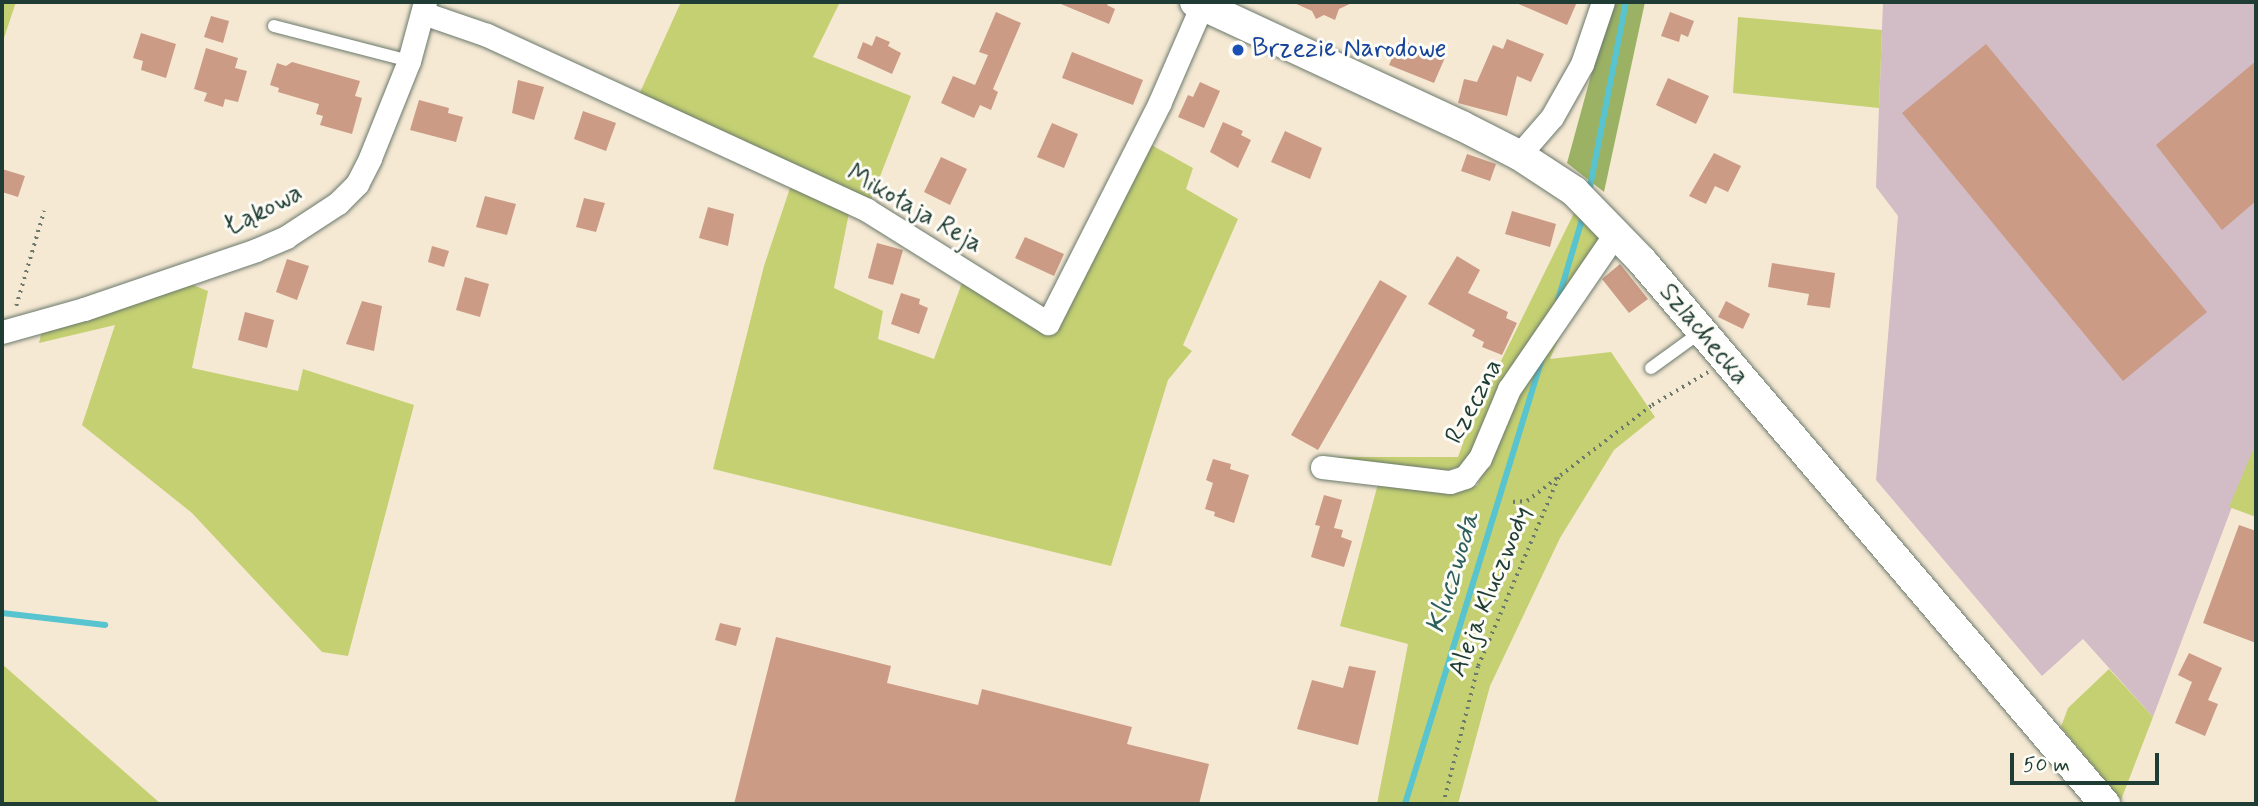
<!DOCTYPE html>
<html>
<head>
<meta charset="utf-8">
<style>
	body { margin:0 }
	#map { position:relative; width:2258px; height:806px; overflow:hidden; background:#f6e9d4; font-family:Mynerve,sans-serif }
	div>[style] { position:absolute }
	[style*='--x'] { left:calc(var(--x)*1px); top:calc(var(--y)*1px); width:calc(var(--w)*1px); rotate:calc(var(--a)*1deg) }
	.industrial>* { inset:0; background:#d2bdc6 }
	.green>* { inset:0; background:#c4d072 }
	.forest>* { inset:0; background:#9bb264 }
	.stream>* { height:6px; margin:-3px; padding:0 3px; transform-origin:3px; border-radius:3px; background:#58c4d0 }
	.building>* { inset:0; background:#cb9b86 }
	.path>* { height:3.5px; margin-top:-1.75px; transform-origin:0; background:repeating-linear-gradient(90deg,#6a796c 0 2px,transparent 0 7px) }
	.roads { filter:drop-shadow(0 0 2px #6a796c) drop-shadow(0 0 2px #6a796c) }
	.service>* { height:12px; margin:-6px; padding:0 6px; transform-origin:6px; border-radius:6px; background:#fff }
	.minor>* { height:23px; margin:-11.5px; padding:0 11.5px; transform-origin:11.5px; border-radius:11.5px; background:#fff }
	.tertiary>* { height:30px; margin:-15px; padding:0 15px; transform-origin:15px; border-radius:15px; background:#fff }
	.dots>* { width:19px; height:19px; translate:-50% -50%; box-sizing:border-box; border:4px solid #fdfcf7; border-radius:50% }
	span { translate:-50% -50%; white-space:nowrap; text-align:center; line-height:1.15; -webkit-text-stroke:6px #fdfcf7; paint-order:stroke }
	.transit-label { font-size:26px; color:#164399 }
	.left { translate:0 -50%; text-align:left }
	.street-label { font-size:26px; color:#1f3d34 }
	.water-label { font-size:28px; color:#2d5f5b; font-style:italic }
	.frame { position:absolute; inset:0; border:4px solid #1f3d34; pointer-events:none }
	.scale { position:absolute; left:2010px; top:753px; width:149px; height:32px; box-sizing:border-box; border:4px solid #1f3d34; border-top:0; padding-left:9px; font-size:21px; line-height:24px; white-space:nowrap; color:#1f3d34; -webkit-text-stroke:5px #fdfcf7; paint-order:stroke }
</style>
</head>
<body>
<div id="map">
	<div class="industrial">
		<div style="clip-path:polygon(1883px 2px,2256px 2px,2256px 443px,2153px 717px,2083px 639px,2042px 676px,1876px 480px,1898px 216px,1876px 187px)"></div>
	</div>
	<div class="green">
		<div style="clip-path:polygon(2px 2px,16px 2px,2px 44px)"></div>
		<div style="clip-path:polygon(681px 2px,840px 2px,813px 57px,911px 96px,871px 200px,637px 99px)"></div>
		<div style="clip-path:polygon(1738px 17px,1882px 30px,1879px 108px,1733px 93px)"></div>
		<div style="clip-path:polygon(1146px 142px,1193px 168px,1186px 189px,1238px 219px,1183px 345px,1192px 351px,1168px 380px,1111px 566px,713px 469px,764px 266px,791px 185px,850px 208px,834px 288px,883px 311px,878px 339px,934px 359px,963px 280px,1047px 329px)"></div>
		<div style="clip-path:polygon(1576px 209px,1603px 238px,1467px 464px,1441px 472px,1322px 457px,1458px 457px,1487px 377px,1492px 379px)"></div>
		<div style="clip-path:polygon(188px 283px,208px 291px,192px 368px,298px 391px,303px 369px,414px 405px,348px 656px,322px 652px,192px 513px,82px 425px,115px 325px,39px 343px,43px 326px)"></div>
		<div style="clip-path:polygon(1564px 326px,1550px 359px,1611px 352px,1655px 417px,1614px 450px,1560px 538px,1490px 686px,1458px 804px,1377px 804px,1408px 644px,1340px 626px,1379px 480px,1477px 486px,1527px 376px)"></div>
		<div style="clip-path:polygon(2256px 443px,2256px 517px,2229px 507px)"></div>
		<div style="clip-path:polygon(2px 664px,161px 804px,2px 804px)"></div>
		<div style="clip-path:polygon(2109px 669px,2153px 717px,2121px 800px,2061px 727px,2068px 708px)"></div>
	</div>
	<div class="forest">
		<div style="clip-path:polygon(1611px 2px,1645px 2px,1604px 192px,1567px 163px)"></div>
	</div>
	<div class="stream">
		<div style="--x:1589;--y:192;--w:194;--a:-79"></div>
		<div style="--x:1558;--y:300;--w:91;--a:-73.4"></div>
		<div style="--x:2;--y:613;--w:104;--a:6.6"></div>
		<div style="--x:1405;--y:804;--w:469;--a:-72.9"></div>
	</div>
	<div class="building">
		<div style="clip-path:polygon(1056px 2px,1109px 2px,1107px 5px,1115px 9px,1109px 24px)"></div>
		<div style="clip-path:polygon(1292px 2px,1354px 2px,1339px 9px,1335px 20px,1324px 15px,1316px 19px,1312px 11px)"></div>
		<div style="clip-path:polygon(1514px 2px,1577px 2px,1567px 25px)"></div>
		<div style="clip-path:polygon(996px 12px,1021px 23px,993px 89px,998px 92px,991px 110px,980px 105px,974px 118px,941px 103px,953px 76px,975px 85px,988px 55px,979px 52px)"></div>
		<div style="clip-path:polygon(1670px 12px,1694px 21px,1688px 37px,1681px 34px,1679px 42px,1661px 36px)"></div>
		<div style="clip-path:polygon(211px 16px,229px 21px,223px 43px,204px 37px)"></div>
		<div style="clip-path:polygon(141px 33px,176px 44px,166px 78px,141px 70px,143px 61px,133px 58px)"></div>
		<div style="clip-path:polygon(876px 36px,890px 42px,888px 46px,901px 53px,892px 74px,857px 58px,863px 42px,872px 46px)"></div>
		<div style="clip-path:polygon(1507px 39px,1544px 54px,1531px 82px,1517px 76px,1507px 116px,1458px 103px,1464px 79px,1477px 82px,1493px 45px,1503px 49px)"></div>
		<div style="clip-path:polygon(1400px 40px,1446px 55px,1434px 83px,1389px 65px)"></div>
		<div style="clip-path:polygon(1986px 44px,2207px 312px,2123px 381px,1902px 113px)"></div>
		<div style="clip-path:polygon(206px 48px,238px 58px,235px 68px,247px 71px,238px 102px,225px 99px,223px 107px,204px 101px,207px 93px,194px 89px)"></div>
		<div style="clip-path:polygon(1072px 52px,1143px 80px,1133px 105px,1062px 78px)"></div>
		<div style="clip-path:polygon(2256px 61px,2256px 201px,2222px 230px,2156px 145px)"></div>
		<div style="clip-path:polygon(292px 62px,360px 81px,355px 96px,362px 98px,352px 134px,320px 125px,323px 116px,316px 114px,319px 104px,278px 92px,279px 88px,270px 85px,277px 63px,286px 66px)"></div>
		<div style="clip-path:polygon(1668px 78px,1709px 96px,1696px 124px,1656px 105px)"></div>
		<div style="clip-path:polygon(518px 80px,544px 87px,534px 120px,512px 113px)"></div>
		<div style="clip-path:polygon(1200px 82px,1220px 91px,1204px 128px,1178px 117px,1188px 95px,1193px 97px)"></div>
		<div style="clip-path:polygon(419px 100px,449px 108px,448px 113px,463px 117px,456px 142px,410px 130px)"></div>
		<div style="clip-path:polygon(583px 111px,616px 123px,606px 151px,574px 139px)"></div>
		<div style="clip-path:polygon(1223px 122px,1243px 131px,1241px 135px,1251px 140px,1238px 168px,1210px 152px)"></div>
		<div style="clip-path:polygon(1052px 123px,1078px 134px,1064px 168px,1037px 157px)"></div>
		<div style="clip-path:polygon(1285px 131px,1322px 148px,1310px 179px,1271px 162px)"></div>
		<div style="clip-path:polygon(1714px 153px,1741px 166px,1728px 192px,1715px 186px,1706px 204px,1689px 196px)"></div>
		<div style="clip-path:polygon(1467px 154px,1496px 164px,1490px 181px,1461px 171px)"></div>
		<div style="clip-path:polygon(941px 157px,967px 169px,950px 205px,924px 192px)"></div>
		<div style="clip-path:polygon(2px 169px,25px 176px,18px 197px,2px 192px)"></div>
		<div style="clip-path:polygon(485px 196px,516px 204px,507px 235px,476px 227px)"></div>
		<div style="clip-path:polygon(584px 198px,605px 203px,596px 232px,576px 227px)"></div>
		<div style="clip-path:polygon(708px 207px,734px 214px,728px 246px,699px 238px)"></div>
		<div style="clip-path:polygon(1512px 211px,1556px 224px,1550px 247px,1505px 234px)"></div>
		<div style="clip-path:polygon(1025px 237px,1064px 254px,1054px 276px,1015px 258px)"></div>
		<div style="clip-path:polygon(877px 243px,903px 250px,893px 285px,868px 278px)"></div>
		<div style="clip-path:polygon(432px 246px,449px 251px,444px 267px,428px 262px)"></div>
		<div style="clip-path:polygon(1457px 256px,1480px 270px,1468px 293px,1508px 312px,1506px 318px,1517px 323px,1502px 355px,1482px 347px,1484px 342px,1472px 336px,1475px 330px,1428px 304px)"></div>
		<div style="clip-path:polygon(287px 259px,309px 266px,297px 300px,276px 292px)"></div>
		<div style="clip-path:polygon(1772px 263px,1835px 273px,1830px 308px,1807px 305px,1809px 294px,1768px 287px)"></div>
		<div style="clip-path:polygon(1620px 264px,1648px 299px,1629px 313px,1602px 279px)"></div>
		<div style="clip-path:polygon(465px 277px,489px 284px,480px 317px,456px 310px)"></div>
		<div style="clip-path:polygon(1380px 280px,1407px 296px,1318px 450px,1291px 435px)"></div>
		<div style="clip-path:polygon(901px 293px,920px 299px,919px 304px,928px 308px,919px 334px,891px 324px)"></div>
		<div style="clip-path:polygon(362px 301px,382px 306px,374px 351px,346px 344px)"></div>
		<div style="clip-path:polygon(1726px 301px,1750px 314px,1743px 329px,1718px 317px)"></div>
		<div style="clip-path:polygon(245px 312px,274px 320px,267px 348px,238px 340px)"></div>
		<div style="clip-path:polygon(1213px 459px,1231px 464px,1230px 469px,1249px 475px,1234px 523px,1214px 516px,1215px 512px,1205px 509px,1213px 483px,1206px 480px)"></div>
		<div style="clip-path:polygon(1324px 495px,1342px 500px,1334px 528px,1343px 530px,1341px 537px,1352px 541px,1344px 567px,1311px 557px,1320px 526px,1315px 525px)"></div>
		<div style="clip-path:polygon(2239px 525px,2256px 531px,2256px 643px,2203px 623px)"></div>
		<div style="clip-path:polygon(720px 623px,741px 628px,736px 646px,715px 640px)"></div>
		<div style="clip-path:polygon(776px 637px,891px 666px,887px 683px,978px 705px,982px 689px,1132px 727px,1127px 744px,1209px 764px,1199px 804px,734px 804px)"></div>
		<div style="clip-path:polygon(2189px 653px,2222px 668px,2208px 700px,2218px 704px,2205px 736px,2175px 723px,2192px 682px,2178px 675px)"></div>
		<div style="clip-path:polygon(1349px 666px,1376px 671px,1358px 745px,1297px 729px,1312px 680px,1343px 688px)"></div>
	</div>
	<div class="path">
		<div style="--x:16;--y:306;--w:99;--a:-73.6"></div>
		<div style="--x:1513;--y:502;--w:14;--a:-4"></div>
		<div style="--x:1527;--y:501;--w:158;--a:-37.5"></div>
		<div style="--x:1652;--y:405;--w:65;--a:-30.5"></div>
		<div style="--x:1443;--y:804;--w:142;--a:-75.8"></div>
		<div style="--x:1478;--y:666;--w:207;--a:-66.9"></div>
	</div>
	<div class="roads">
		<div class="service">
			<div style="--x:274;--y:26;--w:139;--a:14.5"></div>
			<div style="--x:1651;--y:368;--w:62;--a:-35.8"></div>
		</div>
		<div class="minor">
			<div style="--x:423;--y:13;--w:68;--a:19"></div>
			<div style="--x:487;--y:35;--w:418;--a:24.7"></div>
			<div style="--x:867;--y:210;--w:213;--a:32"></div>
			<div style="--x:1048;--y:323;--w:246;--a:-63.1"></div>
			<div style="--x:1159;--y:104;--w:108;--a:-66.5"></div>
			<div style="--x:1519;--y:155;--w:50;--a:-49"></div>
			<div style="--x:1552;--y:117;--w:61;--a:-60.5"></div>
			<div style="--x:1582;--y:64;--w:65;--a:-71.3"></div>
			<div style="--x:2;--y:332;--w:85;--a:-15.7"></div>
			<div style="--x:84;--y:309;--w:182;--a:-18.9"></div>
			<div style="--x:256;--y:250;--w:33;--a:-23"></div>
			<div style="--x:286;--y:237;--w:62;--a:-33.2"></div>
			<div style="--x:338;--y:203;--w:27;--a:-45"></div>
			<div style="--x:357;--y:184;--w:29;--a:-63"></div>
			<div style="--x:370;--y:158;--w:105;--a:-68.1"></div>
			<div style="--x:409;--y:61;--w:61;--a:-74.8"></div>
			<div style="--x:1322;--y:467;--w:129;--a:6.7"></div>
			<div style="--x:1450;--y:482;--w:16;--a:-18"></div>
			<div style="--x:1465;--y:477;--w:24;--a:-52"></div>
			<div style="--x:1480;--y:458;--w:75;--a:-67.2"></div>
			<div style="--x:1509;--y:389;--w:189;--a:-55.6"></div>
		</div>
		<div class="tertiary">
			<div style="--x:1195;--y:2;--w:294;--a:24.9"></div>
			<div style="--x:1462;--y:126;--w:64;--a:27"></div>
			<div style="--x:1519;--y:155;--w:66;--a:33.2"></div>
			<div style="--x:1574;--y:191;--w:98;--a:45.8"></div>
			<div style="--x:1642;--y:261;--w:714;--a:49.55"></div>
		</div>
	</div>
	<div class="dots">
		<div style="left:1238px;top:50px;background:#1a4fb4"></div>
	</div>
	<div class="transit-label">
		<span class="left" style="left:1252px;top:50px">Brzezie Narodowe</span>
	</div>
	<div class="street-label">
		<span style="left:914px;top:210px;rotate:30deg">Mikołaja Reja</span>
		<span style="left:264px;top:211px;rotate:-27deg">Łąkowa</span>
		<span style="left:1703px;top:335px;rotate:50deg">Szlachecka</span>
		<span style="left:1475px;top:402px;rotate:-62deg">Rzeczna</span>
		<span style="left:1491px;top:592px;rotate:-68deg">Aleja Kluczwody</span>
	</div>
	<div class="water-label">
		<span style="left:1454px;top:573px;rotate:-73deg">Kluczwoda</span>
	</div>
	<div class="frame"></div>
	<div class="scale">50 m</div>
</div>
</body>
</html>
